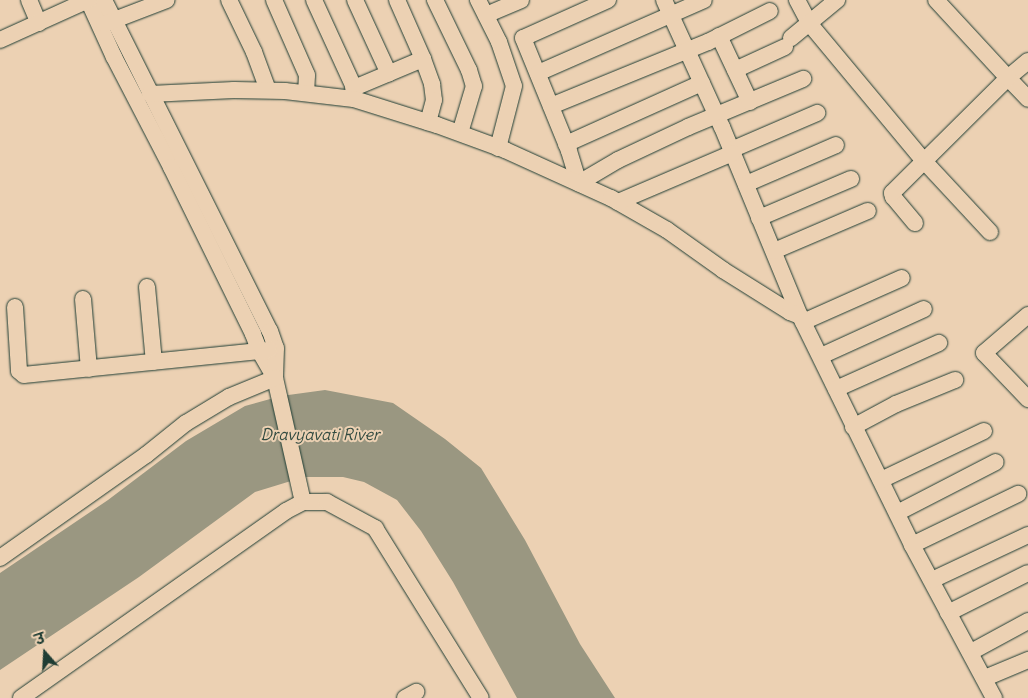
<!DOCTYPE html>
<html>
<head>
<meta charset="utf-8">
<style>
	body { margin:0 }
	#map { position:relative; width:1028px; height:698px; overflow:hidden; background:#ecd1b3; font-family:Delius,"Playpen Sans Deva",sans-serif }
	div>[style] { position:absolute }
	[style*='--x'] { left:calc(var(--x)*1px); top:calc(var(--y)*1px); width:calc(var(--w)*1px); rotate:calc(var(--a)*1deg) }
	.water>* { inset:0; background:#9a9781 }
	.roads { filter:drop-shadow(0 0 1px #1f3d34) drop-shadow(0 0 1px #1f3d34) }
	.minor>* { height:16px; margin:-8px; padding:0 8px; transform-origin:8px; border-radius:8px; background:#ecd1b3 }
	span { translate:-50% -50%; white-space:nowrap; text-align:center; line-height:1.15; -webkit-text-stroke:4px #ecd1b3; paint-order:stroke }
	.water-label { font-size:16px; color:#314a40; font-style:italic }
	.north { position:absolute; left:20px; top:628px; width:50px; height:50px; -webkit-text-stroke:4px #ecd1b3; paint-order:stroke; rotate:341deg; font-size:14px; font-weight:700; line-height:20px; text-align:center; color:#1f3d34 }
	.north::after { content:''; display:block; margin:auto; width:18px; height:22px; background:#1f3d34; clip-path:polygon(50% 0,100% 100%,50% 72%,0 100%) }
</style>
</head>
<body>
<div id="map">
	<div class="water">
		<div style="clip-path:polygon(325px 390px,393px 403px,445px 439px,481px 468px,525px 540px,580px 644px,615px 698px,517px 698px,453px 582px,421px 531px,397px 500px,364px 482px,343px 477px,304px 477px,255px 492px,139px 577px,0 670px,0 573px,108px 500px,186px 441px,245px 406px,281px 396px)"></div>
	</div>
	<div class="roads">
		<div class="minor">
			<div style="--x:29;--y:0;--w:25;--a:67"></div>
			<div style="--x:88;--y:0;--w:63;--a:65.5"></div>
			<div style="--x:114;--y:57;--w:124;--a:62.6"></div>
			<div style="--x:171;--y:167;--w:186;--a:63.8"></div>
			<div style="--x:253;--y:334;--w:19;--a:69"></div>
			<div style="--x:260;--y:352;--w:30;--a:60"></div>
			<div style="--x:104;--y:0;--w:370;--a:63.4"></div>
			<div style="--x:270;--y:331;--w:18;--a:71"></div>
			<div style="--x:276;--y:348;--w:30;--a:92"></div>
			<div style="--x:275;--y:378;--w:127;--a:77.3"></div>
			<div style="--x:229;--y:0;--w:58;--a:64.3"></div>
			<div style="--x:254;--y:52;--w:40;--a:69.8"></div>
			<div style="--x:274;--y:0;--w:82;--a:66.3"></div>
			<div style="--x:307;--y:75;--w:18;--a:93"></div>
			<div style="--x:314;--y:0;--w:94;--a:65.4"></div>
			<div style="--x:353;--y:85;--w:12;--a:85"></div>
			<div style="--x:355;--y:0;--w:81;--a:65.3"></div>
			<div style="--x:397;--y:0;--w:64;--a:66.2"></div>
			<div style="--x:435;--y:0;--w:78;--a:64.1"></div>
			<div style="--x:469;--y:70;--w:17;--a:73"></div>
			<div style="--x:474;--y:86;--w:49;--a:106.6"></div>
			<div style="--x:478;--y:0;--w:47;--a:63.4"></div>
			<div style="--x:499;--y:42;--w:46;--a:71.2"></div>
			<div style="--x:514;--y:86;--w:64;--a:104.5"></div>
			<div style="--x:608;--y:0;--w:93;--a:155.9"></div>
			<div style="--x:523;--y:38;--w:122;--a:67.8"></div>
			<div style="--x:569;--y:151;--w:34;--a:73"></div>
			<div style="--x:579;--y:183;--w:45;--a:-30.5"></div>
			<div style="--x:618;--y:160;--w:77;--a:-25.2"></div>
			<div style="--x:688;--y:127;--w:125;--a:-22.7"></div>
			<div style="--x:664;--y:0;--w:140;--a:65.5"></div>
			<div style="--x:722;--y:127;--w:204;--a:67.6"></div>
			<div style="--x:800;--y:316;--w:255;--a:63.9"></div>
			<div style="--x:912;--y:545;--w:174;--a:61.8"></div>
			<div style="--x:797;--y:0;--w:26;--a:62"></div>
			<div style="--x:809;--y:23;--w:180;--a:50.2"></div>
			<div style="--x:924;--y:161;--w:97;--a:47.1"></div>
			<div style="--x:486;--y:15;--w:38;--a:-23"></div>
			<div style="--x:104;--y:24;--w:67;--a:-20.9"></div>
			<div style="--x:719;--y:36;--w:73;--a:64.8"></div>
			<div style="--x:791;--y:38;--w:60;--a:-39.6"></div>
			<div style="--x:0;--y:40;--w:97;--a:-24.4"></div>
			<div style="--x:1028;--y:61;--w:26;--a:140"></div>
			<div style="--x:1008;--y:78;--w:29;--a:46"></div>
			<div style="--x:735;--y:70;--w:55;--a:-24.7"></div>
			<div style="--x:538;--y:73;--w:181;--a:-23.7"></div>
			<div style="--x:354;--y:88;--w:75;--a:-22.8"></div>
			<div style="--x:423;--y:59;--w:27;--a:70"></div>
			<div style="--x:432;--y:84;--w:16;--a:83"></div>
			<div style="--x:434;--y:100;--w:23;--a:105"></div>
			<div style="--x:150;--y:94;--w:84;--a:-2.7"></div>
			<div style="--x:234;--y:90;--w:51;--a:1.1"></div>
			<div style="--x:285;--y:91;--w:69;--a:6.6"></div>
			<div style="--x:354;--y:99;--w:87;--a:17.4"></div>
			<div style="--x:437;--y:125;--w:72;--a:20.2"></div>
			<div style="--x:505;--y:150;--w:116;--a:24.4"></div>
			<div style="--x:611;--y:198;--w:64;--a:29.7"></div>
			<div style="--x:667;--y:230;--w:69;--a:35.5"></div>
			<div style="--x:723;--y:270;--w:79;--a:32.1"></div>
			<div style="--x:790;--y:312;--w:11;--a:22"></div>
			<div style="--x:551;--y:106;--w:170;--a:-22.2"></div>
			<div style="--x:708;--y:42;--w:69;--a:-26.6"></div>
			<div style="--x:566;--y:144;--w:149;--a:-24.2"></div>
			<div style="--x:731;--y:150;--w:94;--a:-23.3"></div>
			<div style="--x:746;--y:184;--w:98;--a:-23.4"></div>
			<div style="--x:618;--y:202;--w:125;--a:-23.1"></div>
			<div style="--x:759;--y:218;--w:100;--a:-23"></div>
			<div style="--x:915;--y:223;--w:34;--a:-130"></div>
			<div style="--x:893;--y:197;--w:4;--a:-104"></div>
			<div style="--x:892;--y:193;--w:163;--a:-44.8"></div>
			<div style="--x:1008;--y:78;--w:106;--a:-132.7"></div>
			<div style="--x:774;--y:251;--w:102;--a:-23.1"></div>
			<div style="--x:147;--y:287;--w:75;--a:84.7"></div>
			<div style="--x:83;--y:299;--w:70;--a:85.1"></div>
			<div style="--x:15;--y:307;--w:64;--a:86.4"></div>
			<div style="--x:19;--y:371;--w:6;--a:39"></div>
			<div style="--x:24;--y:375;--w:246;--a:-5.8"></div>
			<div style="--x:1028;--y:315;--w:58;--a:139.2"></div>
			<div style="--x:984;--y:353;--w:64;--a:46.3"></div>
			<div style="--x:803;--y:322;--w:108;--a:-24"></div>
			<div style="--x:821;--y:356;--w:113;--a:-24.5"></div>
			<div style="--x:836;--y:389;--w:113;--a:-24.1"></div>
			<div style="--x:853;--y:427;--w:49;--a:-28.1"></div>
			<div style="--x:896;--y:404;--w:64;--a:-22.1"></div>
			<div style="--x:881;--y:480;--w:114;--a:-25.4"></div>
			<div style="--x:897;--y:513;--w:111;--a:-27.3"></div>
			<div style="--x:912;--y:545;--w:118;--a:-25.7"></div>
			<div style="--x:0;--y:558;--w:179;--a:-35.2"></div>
			<div style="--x:146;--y:455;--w:51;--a:-38.7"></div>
			<div style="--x:186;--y:423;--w:50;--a:-31.2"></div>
			<div style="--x:229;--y:397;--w:50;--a:-22.4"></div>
			<div style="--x:932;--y:580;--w:106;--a:-25.1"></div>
			<div style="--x:948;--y:613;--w:89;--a:-26.6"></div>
			<div style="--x:971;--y:652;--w:65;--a:-28.5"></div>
			<div style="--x:985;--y:678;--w:47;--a:-22.7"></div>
			<div style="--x:21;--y:698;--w:324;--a:-35.2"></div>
			<div style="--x:286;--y:511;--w:19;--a:-28"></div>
			<div style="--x:303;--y:502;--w:24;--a:0"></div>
			<div style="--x:327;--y:502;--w:55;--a:28.4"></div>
			<div style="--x:375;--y:528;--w:200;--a:58.1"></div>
			<div style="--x:405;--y:698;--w:13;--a:-29"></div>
		</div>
	</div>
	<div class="water-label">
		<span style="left:320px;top:434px">Dravyavati River</span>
	</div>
	<div class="north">उ</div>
</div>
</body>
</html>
